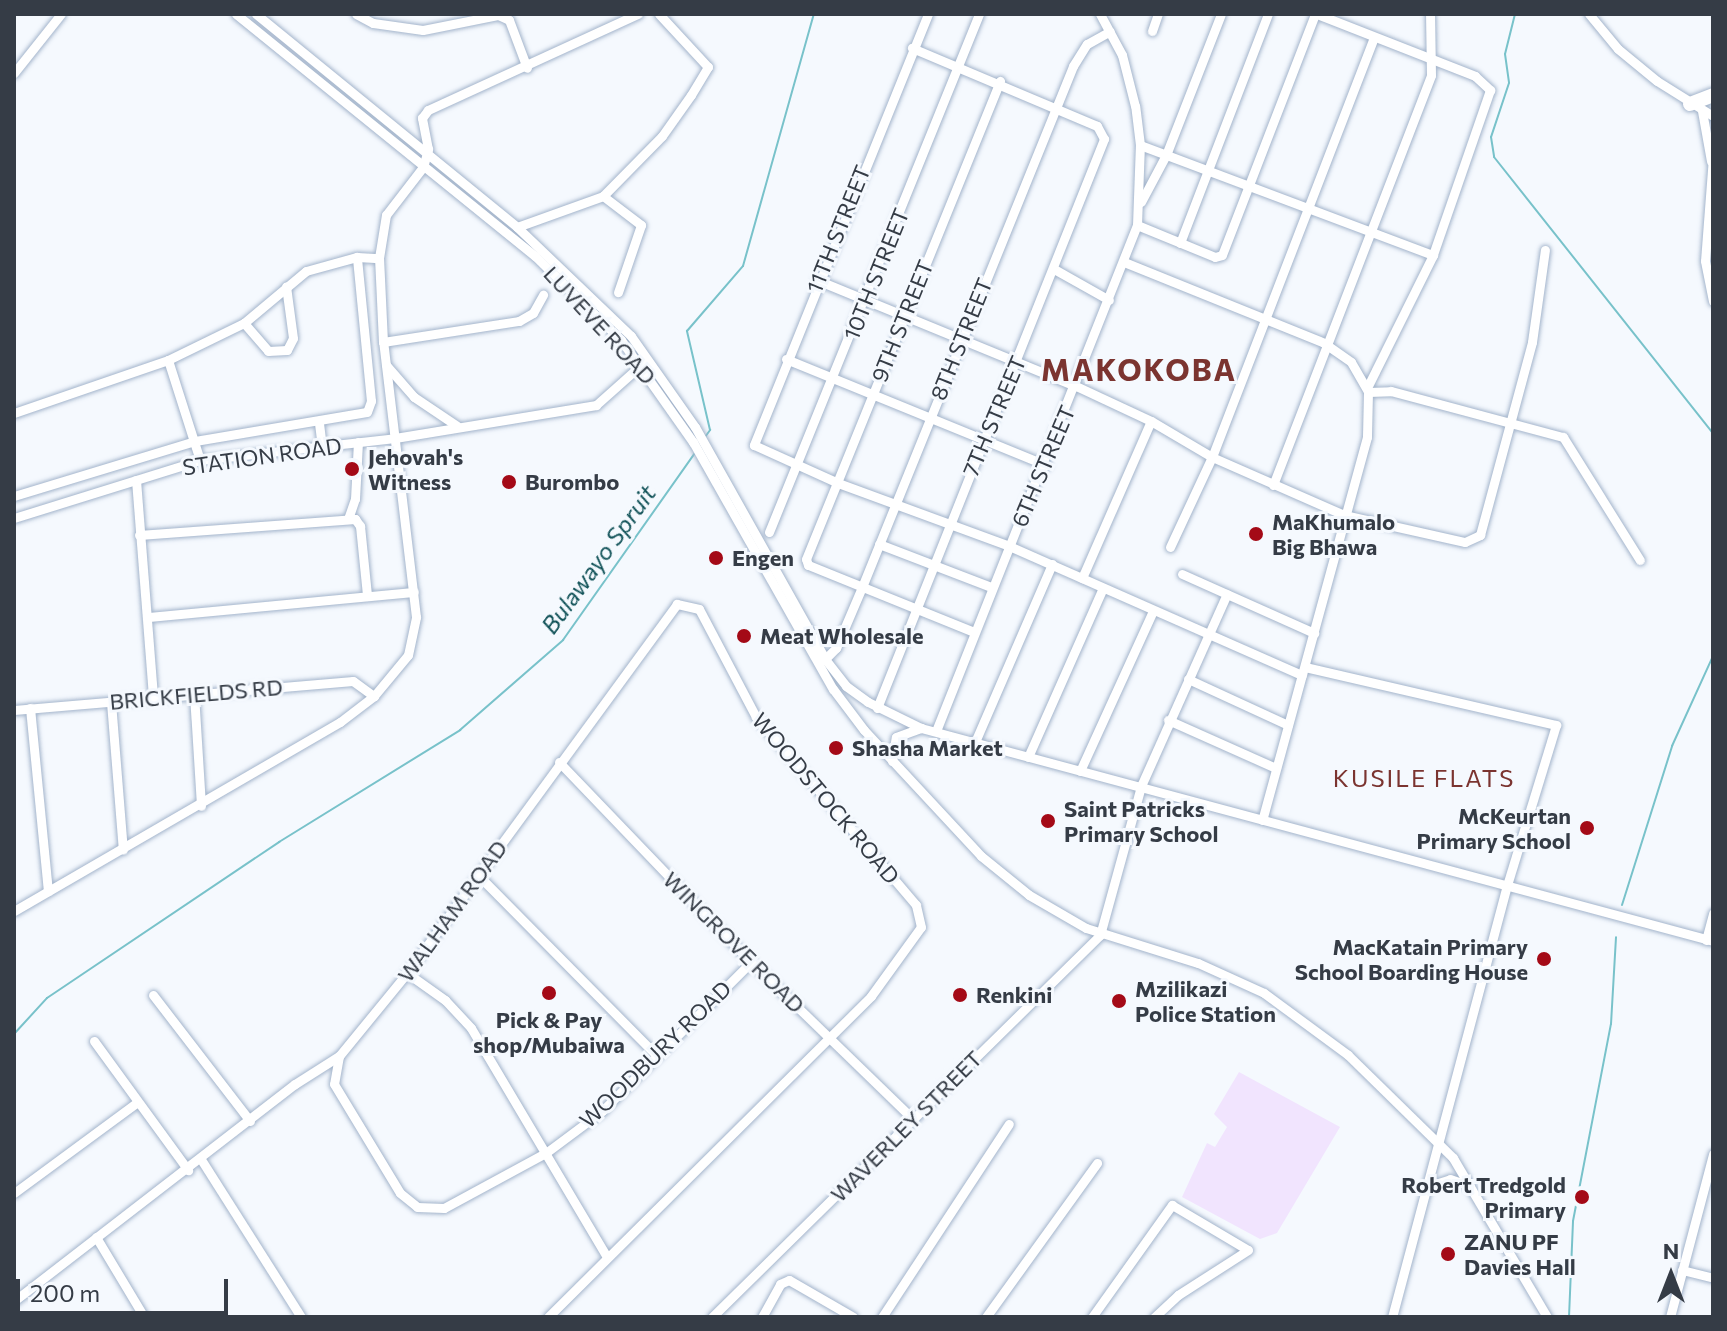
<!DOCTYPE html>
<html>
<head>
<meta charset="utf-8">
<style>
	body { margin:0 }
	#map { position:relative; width:1727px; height:1331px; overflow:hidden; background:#f5f9fe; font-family:Commissioner,sans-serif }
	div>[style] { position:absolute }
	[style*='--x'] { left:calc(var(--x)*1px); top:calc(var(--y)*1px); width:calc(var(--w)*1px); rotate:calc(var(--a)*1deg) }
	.green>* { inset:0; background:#f1e4fe }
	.stream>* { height:2px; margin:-1px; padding:0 1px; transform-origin:1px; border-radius:1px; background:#78c2ca }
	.roads { filter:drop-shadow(0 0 2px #a3b4cb) drop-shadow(0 0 2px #a3b4cb) }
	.minor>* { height:9px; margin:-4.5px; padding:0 4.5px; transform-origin:4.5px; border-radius:4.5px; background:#fff }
	.highway>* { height:14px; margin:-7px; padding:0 7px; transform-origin:7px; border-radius:7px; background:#fff }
	.dots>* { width:22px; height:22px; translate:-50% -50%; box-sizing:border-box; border:4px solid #f5f9fe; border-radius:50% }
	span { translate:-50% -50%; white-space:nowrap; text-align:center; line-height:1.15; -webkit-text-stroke:6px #f5f9fe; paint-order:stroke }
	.street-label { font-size:22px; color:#353c46 }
	.poi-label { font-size:22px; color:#353c46; font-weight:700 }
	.left { translate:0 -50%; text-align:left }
	.right { translate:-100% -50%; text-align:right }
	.water-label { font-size:24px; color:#115258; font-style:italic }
	.neighbourhood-label { font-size:24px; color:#7b3430; letter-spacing:2px }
	.district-label { font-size:30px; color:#7b3430; font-weight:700; letter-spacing:2px }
	.frame { position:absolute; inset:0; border:16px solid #353c46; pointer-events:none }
	.north { position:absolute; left:1631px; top:1235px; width:80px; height:80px; -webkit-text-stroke:6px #f5f9fe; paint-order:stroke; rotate:0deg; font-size:22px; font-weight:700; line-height:32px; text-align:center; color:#353c46 }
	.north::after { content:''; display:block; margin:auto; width:28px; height:36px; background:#353c46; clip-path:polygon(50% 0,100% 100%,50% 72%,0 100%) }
	.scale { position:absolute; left:16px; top:1279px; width:212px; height:36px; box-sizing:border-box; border:4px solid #353c46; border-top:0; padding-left:10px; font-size:24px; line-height:28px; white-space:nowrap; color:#353c46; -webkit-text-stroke:6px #f5f9fe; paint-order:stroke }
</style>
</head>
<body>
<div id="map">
	<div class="green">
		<div style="clip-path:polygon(1239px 1072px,1340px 1127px,1277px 1233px,1260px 1239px,1182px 1197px,1207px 1143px,1215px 1147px,1227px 1127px,1214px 1114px)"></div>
	</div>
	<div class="stream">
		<div style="--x:1515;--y:14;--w:41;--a:104"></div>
		<div style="--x:1505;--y:54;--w:29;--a:82"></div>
		<div style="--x:1509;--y:83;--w:57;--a:108.4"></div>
		<div style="--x:1491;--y:137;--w:20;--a:81"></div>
		<div style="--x:1494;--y:157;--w:352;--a:51.6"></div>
		<div style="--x:705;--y:437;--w:9;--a:-54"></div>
		<div style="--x:710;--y:430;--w:102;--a:-103.1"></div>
		<div style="--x:687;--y:331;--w:86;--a:-49.3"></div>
		<div style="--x:743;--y:266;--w:262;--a:-74.3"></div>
		<div style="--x:1622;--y:905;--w:167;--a:-72.5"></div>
		<div style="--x:1672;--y:746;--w:99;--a:-65.5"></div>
		<div style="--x:14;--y:1034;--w:49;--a:-47.5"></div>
		<div style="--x:47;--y:998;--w:280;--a:-33.9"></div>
		<div style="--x:279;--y:842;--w:213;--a:-31.7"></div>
		<div style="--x:460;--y:730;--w:137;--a:-41.1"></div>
		<div style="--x:563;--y:640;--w:229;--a:-54.8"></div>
		<div style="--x:1569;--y:1317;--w:96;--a:-87.6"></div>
		<div style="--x:1573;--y:1221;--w:201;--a:-79.1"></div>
		<div style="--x:1611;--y:1024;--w:87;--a:-86.7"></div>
	</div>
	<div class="roads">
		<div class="minor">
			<div style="--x:236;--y:14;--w:385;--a:39"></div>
			<div style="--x:535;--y:256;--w:120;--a:44.3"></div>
			<div style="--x:621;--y:340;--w:125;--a:54.8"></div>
			<div style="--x:693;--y:442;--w:284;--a:60.5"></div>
			<div style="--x:833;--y:689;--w:51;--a:52.9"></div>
			<div style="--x:864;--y:730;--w:172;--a:47.1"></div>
			<div style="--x:981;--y:856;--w:62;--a:39.1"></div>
			<div style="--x:1029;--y:895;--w:66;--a:30.1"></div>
			<div style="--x:1086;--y:928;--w:117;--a:17.4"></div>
			<div style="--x:1198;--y:963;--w:72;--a:24.4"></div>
			<div style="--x:1264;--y:993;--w:104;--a:36.4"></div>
			<div style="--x:1348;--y:1055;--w:147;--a:44.4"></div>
			<div style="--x:1453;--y:1158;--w:185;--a:59.4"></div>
			<div style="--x:256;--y:14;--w:337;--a:39.2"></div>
			<div style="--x:517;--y:227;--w:158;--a:43.7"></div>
			<div style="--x:631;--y:336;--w:111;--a:54.9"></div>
			<div style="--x:695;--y:427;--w:266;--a:60.7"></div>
			<div style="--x:825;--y:659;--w:34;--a:52"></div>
			<div style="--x:846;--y:686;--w:27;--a:36"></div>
			<div style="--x:868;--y:702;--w:59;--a:26.1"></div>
			<div style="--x:921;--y:728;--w:820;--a:15.05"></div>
			<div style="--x:356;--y:14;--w:19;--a:28"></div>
			<div style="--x:373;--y:23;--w:50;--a:8"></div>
			<div style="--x:423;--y:30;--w:76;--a:-11.3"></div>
			<div style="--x:498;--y:15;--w:12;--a:24"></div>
			<div style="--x:509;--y:20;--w:51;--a:69.4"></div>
			<div style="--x:928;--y:14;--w:465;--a:112"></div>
			<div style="--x:754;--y:445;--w:92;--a:24.3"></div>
			<div style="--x:838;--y:483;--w:182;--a:20.2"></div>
			<div style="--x:1009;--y:546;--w:320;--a:23.8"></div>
			<div style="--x:1317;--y:14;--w:170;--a:21.4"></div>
			<div style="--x:1475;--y:76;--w:21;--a:43"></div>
			<div style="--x:1490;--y:90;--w:175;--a:109.1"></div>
			<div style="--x:1433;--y:255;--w:148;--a:116.4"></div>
			<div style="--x:1589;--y:14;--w:45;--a:50.4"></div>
			<div style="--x:1618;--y:49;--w:50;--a:39.4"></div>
			<div style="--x:1657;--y:81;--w:66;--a:32"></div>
			<div style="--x:1152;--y:31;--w:18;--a:-71"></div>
			<div style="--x:14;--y:73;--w:75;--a:-51.5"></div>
			<div style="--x:1702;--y:111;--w:51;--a:79.8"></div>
			<div style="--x:1140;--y:145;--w:313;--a:20.6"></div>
			<div style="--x:1713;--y:157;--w:104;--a:94.4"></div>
			<div style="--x:1705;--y:261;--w:41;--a:78.7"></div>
			<div style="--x:603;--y:196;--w:48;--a:37.3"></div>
			<div style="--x:641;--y:225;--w:71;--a:108.9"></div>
			<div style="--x:1141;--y:202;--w:53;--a:-62"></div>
			<div style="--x:1166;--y:155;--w:151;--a:-68.7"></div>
			<div style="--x:1137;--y:225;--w:84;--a:22.3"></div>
			<div style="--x:1215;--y:257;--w:7;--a:-16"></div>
			<div style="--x:1222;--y:255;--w:258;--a:-68.9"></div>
			<div style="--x:517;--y:227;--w:91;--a:-19.8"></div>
			<div style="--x:603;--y:196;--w:84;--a:-45.5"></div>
			<div style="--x:662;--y:136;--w:50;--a:-54.7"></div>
			<div style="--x:691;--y:95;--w:33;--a:-59"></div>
			<div style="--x:708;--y:67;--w:72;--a:-132.8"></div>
			<div style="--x:1180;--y:243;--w:245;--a:-69"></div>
			<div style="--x:1124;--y:262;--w:216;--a:22"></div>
			<div style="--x:1324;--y:343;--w:33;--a:35"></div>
			<div style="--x:1351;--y:362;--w:34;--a:60"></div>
			<div style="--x:1368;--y:392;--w:45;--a:91.3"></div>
			<div style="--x:1367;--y:437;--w:397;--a:105.3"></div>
			<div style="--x:1054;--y:269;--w:63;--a:29.4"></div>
			<div style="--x:817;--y:280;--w:280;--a:22.3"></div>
			<div style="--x:1076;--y:386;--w:83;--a:25"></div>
			<div style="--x:1151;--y:421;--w:71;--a:30.5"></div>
			<div style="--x:1212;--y:457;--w:144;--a:23.7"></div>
			<div style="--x:1344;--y:515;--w:124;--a:12.6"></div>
			<div style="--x:1465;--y:542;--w:17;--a:-25"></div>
			<div style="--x:1480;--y:535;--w:200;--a:-74.9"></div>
			<div style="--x:1532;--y:342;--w:93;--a:-82"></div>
			<div style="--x:244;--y:323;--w:37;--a:49"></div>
			<div style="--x:268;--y:351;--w:19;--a:-3"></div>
			<div style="--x:287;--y:350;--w:13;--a:-63"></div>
			<div style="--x:293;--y:338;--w:52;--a:-97.7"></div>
			<div style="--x:383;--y:342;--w:138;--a:-8.8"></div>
			<div style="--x:519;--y:321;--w:16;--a:-30"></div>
			<div style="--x:533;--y:313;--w:21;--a:-61"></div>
			<div style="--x:786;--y:359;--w:281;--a:22.2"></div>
			<div style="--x:168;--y:360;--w:105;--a:72.3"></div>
			<div style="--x:386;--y:365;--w:43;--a:48.8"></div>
			<div style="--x:414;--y:397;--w:52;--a:34"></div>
			<div style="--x:1368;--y:392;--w:23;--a:-2"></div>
			<div style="--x:1391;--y:391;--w:178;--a:15"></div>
			<div style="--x:1563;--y:437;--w:145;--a:58"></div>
			<div style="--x:14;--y:413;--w:163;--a:-19"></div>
			<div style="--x:168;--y:360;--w:85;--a:-26"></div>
			<div style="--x:244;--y:323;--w:81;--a:-40"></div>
			<div style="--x:306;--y:271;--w:53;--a:-15.4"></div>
			<div style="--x:357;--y:257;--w:22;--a:3"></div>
			<div style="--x:319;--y:423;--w:23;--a:83"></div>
			<div style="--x:136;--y:480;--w:219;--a:85.5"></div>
			<div style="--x:1273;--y:485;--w:439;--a:-68.9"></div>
			<div style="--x:1431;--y:75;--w:61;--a:-90.9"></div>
			<div style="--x:14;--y:496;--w:189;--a:-16.9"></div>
			<div style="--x:195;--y:441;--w:174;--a:-9.6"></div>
			<div style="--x:367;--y:412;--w:12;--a:-70"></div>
			<div style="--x:371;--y:401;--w:145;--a:-95.6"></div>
			<div style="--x:14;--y:518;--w:195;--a:-17.3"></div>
			<div style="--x:200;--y:460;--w:196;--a:-6.4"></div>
			<div style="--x:395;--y:438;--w:204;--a:-9.3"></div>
			<div style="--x:596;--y:405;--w:62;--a:-41.7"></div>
			<div style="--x:348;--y:519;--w:21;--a:-71"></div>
			<div style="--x:355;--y:499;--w:57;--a:-87"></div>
			<div style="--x:769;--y:532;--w:559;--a:-67.93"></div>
			<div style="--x:139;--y:535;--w:217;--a:-4.2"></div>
			<div style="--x:355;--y:519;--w:9;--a:54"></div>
			<div style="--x:360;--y:526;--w:69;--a:84.2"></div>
			<div style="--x:879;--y:544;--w:120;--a:21"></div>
			<div style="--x:1170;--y:547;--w:99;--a:-65"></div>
			<div style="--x:1212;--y:457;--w:448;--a:-68.9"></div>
			<div style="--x:1182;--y:574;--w:145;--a:24.1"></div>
			<div style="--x:1082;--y:578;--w:171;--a:-66.3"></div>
			<div style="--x:148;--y:617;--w:267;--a:-5.4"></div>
			<div style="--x:974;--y:632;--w:179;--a:-158"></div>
			<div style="--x:808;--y:565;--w:6;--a:-108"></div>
			<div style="--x:806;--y:559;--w:516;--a:-67.91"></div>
			<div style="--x:825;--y:659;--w:16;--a:-45"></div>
			<div style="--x:836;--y:648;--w:66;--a:-66.9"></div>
			<div style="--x:862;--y:587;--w:562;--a:-67.95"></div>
			<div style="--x:1073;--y:66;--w:26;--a:-58"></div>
			<div style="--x:1087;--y:44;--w:26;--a:-29"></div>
			<div style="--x:1305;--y:667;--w:258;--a:13"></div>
			<div style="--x:1556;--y:725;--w:167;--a:107"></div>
			<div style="--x:1507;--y:885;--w:447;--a:104.9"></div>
			<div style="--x:1188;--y:679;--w:110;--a:24.7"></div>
			<div style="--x:194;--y:694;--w:112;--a:86.4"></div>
			<div style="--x:111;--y:702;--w:148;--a:85.4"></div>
			<div style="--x:30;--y:708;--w:184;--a:84.4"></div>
			<div style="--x:877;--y:708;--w:613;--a:-68.25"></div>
			<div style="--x:1104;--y:139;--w:15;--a:-118"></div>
			<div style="--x:1097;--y:126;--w:201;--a:-157.1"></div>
			<div style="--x:14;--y:710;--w:340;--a:-4.9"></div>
			<div style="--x:353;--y:681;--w:26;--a:36"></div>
			<div style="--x:1168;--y:720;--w:118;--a:24"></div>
			<div style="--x:936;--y:731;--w:544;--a:-68.34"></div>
			<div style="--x:1137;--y:225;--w:80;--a:-87.9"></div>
			<div style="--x:1140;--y:145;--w:39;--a:-97"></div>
			<div style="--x:1135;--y:106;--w:53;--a:-104.3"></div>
			<div style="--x:1122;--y:55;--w:47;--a:-118.2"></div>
			<div style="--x:975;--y:742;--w:194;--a:-66.6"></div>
			<div style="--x:1028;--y:757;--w:185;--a:-66.1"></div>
			<div style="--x:892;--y:761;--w:24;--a:-81"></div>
			<div style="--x:896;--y:737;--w:27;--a:-20"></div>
			<div style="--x:559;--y:762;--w:277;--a:46.2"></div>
			<div style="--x:751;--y:962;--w:226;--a:44.1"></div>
			<div style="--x:1080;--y:771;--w:176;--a:-65.5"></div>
			<div style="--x:479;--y:876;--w:253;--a:45.3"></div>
			<div style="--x:14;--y:911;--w:377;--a:-30.1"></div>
			<div style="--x:340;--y:722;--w:43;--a:-37.4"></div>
			<div style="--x:374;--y:696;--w:53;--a:-50.3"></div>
			<div style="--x:408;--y:655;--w:39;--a:-78"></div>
			<div style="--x:416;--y:617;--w:277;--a:-96.8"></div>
			<div style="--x:383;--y:342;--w:84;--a:-92.7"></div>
			<div style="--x:379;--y:258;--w:44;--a:-80.8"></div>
			<div style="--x:386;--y:215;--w:61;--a:-52.4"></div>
			<div style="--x:423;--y:167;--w:19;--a:-74"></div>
			<div style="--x:428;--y:149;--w:32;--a:-101"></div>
			<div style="--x:422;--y:118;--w:10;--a:-53"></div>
			<div style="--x:428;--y:110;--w:231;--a:-24.6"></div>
			<div style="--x:1706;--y:940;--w:28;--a:-75"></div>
			<div style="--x:407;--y:973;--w:47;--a:35.4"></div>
			<div style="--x:445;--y:1000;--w:38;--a:47"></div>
			<div style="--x:471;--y:1028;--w:266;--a:59.3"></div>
			<div style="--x:153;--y:995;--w:159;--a:52.4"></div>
			<div style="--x:94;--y:1041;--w:160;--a:53.9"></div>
			<div style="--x:202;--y:1161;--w:185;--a:57.6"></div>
			<div style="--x:1429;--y:1186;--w:22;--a:-18"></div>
			<div style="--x:1450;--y:1179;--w:21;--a:19"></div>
			<div style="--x:14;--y:1193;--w:152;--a:-36.4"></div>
			<div style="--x:96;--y:1237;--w:93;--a:59"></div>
			<div style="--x:1682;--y:1270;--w:32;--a:14"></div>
			<div style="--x:14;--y:1301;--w:355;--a:-37.7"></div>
			<div style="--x:295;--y:1084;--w:52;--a:-32.5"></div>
			<div style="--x:548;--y:1317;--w:455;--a:-44.8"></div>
			<div style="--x:871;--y:996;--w:85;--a:-54.1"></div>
			<div style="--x:921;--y:927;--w:23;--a:-103"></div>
			<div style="--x:916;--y:905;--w:247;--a:-130.4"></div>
			<div style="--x:756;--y:717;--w:122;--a:-117.8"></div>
			<div style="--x:699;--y:609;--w:23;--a:-167"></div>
			<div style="--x:677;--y:604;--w:457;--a:126.2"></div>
			<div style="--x:407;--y:973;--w:107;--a:129.3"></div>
			<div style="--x:339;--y:1056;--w:28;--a:100"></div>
			<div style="--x:334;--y:1084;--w:127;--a:58.8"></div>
			<div style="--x:400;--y:1193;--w:22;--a:39"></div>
			<div style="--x:417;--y:1207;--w:27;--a:2"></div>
			<div style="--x:444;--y:1208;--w:117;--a:-28.5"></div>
			<div style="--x:547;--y:1152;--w:69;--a:-36.7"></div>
			<div style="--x:602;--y:1111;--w:211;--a:-45"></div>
			<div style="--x:712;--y:1317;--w:544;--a:-44.55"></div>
			<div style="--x:1100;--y:935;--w:155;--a:-74.6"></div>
			<div style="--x:1141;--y:786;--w:210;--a:-65.9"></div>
			<div style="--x:762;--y:1317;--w:38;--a:-61"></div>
			<div style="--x:780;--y:1284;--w:10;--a:-24"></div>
			<div style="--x:789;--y:1280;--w:74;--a:30"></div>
			<div style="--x:882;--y:1317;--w:231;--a:-56.7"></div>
			<div style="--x:986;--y:1317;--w:190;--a:-54.2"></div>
			<div style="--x:1092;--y:1317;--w:138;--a:-54.5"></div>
			<div style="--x:1172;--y:1205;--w:88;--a:30.6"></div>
			<div style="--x:1248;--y:1250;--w:83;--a:147.3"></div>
			<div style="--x:1178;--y:1295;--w:33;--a:137"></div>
			<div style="--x:1670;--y:1317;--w:169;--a:-75.2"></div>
		</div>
		<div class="highway">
			<div style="--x:1690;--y:104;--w:25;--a:-21"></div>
		</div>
	</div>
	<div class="dots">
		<div style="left:352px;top:469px;background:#a40a17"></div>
		<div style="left:509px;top:482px;background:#a40a17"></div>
		<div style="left:1256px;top:534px;background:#a40a17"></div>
		<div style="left:716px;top:558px;background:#a40a17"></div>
		<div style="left:744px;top:636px;background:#a40a17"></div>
		<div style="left:836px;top:748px;background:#a40a17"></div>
		<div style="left:1048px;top:821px;background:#a40a17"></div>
		<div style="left:1587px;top:828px;background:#a40a17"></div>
		<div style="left:1544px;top:959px;background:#a40a17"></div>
		<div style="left:549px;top:993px;background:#a40a17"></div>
		<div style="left:960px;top:995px;background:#a40a17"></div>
		<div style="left:1119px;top:1001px;background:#a40a17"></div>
		<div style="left:1582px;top:1197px;background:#a40a17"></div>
		<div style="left:1448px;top:1254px;background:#a40a17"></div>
	</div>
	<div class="street-label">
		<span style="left:838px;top:229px;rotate:-68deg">11TH STREET</span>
		<span style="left:876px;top:274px;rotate:-68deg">10TH STREET</span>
		<span style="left:902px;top:321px;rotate:-68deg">9TH STREET</span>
		<span style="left:600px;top:325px;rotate:47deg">LUVEVE ROAD</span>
		<span style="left:961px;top:339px;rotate:-68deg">8TH STREET</span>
		<span style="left:994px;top:416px;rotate:-67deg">7TH STREET</span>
		<span style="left:262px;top:456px;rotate:-8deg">STATION ROAD</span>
		<span style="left:1043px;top:466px;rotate:-67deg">6TH STREET</span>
		<span style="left:196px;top:694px;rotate:-5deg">BRICKFIELDS RD</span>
		<span style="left:826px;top:798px;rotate:50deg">WOODSTOCK ROAD</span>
		<span style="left:452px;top:911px;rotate:-54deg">WALHAM ROAD</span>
		<span style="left:734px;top:942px;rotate:45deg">WINGROVE ROAD</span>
		<span style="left:655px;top:1054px;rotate:-44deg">WOODBURY ROAD</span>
		<span style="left:906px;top:1126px;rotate:-45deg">WAVERLEY STREET</span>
	</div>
	<div class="poi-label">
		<span class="left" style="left:368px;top:469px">Jehovah's<br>Witness</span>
		<span class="left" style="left:525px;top:482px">Burombo</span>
		<span class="left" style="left:1272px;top:534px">MaKhumalo<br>Big Bhawa</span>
		<span class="left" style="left:732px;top:558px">Engen</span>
		<span class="left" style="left:760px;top:636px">Meat Wholesale</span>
		<span class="left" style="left:852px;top:748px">Shasha Market</span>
		<span class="left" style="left:1064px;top:821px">Saint Patricks<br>Primary School</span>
		<span class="right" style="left:1571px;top:828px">McKeurtan<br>Primary School</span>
		<span class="right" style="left:1528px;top:959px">MacKatain Primary<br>School Boarding House</span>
		<span class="left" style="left:1135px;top:1001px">Mzilikazi<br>Police Station</span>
		<span class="left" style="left:976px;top:995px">Renkini</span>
		<span style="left:549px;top:1032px">Pick &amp; Pay<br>shop/Mubaiwa</span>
		<span class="right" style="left:1566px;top:1197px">Robert Tredgold<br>Primary</span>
		<span class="left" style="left:1464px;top:1254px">ZANU PF<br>Davies Hall</span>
	</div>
	<div class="water-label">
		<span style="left:598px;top:559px;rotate:-54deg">Bulawayo Spruit</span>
	</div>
	<div class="neighbourhood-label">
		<span style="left:1424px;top:778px">KUSILE FLATS</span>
	</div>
	<div class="district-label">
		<span style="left:1139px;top:369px">MAKOKOBA</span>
	</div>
	<div class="frame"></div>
	<div class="north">N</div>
	<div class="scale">200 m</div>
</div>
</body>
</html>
